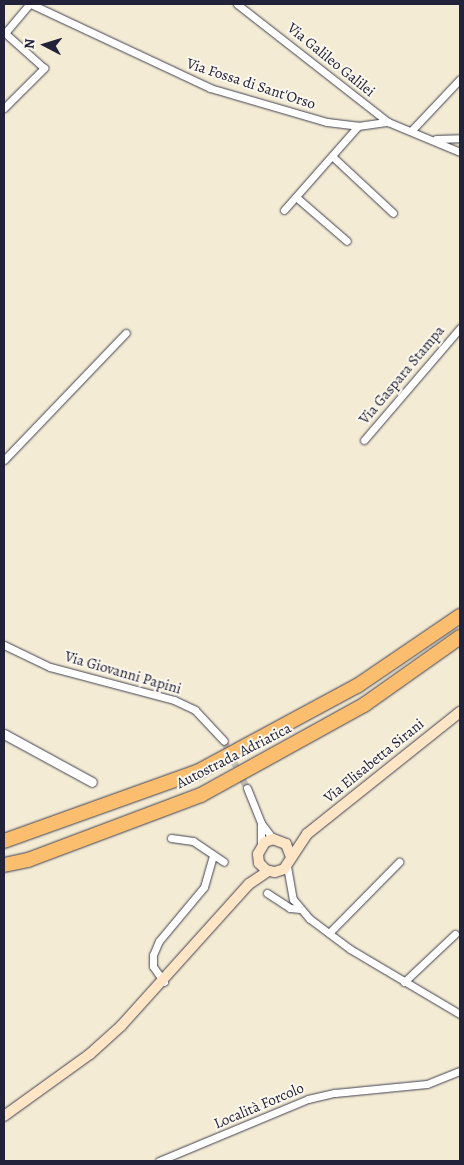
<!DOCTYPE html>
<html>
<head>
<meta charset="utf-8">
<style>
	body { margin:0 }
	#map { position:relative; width:464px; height:1165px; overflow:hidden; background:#f3ebd3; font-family:Alegreya,serif }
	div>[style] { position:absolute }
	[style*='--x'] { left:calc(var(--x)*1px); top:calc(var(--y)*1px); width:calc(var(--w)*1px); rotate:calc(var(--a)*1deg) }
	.minor-tunnel>* { height:7px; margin-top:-3.5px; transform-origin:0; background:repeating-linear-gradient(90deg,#c9c3b5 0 7px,transparent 0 10.5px) }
	.roads { filter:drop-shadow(0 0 1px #414052) drop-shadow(0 0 1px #414052) }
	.minor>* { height:7px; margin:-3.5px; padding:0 3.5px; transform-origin:3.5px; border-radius:3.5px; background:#fff }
	.tertiary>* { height:9px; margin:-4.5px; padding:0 4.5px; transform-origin:4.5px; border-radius:4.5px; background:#fff }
	.secondary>* { height:10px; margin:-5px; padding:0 5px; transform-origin:5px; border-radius:5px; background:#fde5c5 }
	.motorway>* { height:14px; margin:-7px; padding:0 7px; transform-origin:7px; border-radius:7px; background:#fbbd6e }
	span { translate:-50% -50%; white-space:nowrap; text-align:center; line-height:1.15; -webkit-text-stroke:4px #fbf7ec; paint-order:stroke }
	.street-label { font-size:15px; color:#22223b }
	.frame { position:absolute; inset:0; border:5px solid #22223b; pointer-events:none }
	.north { position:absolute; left:20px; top:20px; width:50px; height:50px; -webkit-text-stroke:4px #fbf7ec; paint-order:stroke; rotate:275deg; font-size:14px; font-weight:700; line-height:20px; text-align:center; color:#22223b }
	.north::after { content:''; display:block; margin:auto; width:18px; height:22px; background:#22223b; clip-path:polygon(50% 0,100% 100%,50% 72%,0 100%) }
</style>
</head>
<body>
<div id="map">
	<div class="minor-tunnel">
		<div style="--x:224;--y:741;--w:52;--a:63.9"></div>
	</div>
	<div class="roads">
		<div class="minor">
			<div style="--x:31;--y:4;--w:198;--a:25.1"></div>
			<div style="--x:210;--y:88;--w:122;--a:16.2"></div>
			<div style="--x:327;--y:122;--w:31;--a:7"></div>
			<div style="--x:358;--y:126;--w:30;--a:-8"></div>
			<div style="--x:237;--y:4;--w:192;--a:38"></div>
			<div style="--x:388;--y:122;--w:78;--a:22.6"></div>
			<div style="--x:4;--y:108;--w:57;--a:-45"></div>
			<div style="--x:44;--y:68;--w:52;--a:-138.1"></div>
			<div style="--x:5;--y:33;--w:38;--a:-50"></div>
			<div style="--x:411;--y:131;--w:71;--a:-46.7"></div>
			<div style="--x:436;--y:139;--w:24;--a:-2"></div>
			<div style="--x:333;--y:157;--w:82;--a:43"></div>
			<div style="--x:296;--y:197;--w:67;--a:40.8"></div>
			<div style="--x:284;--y:210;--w:112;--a:-48.6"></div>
			<div style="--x:364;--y:440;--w:148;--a:-49.4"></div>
			<div style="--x:4;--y:460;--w:176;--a:-46.2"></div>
			<div style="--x:4;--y:645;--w:51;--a:25.6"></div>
			<div style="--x:50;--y:667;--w:128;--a:14.9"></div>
			<div style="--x:174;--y:700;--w:23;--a:25"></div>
			<div style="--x:195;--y:710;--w:42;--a:46.9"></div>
			<div style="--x:247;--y:788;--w:38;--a:68"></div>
			<div style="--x:261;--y:823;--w:20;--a:53"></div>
			<div style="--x:261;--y:823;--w:22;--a:90"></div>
			<div style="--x:171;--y:838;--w:22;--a:8"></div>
			<div style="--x:193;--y:841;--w:37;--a:34"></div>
			<div style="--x:287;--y:866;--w:34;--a:80"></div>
			<div style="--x:293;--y:899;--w:26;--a:50"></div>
			<div style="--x:310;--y:919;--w:50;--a:36.9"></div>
			<div style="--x:350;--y:949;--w:128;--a:30.6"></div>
			<div style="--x:267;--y:893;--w:27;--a:33"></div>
			<div style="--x:290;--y:908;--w:10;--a:6"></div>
			<div style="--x:329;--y:933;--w:100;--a:-45.4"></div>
			<div style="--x:164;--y:982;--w:19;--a:-125"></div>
			<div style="--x:153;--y:966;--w:11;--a:-90"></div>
			<div style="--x:153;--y:955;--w:15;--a:-67"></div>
			<div style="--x:159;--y:941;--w:70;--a:-50.2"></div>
			<div style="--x:204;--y:887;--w:33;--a:-74"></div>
			<div style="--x:404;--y:982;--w:70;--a:-43.3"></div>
			<div style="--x:159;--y:1161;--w:161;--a:-22.6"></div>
			<div style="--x:308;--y:1099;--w:28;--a:-13"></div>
			<div style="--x:335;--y:1093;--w:92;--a:-5.6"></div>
			<div style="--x:427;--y:1084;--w:35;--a:-22"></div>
		</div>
		<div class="tertiary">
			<div style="--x:4;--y:734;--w:100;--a:28.6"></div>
		</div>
		<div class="secondary">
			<div style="--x:291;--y:857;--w:14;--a:-111"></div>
			<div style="--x:286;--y:844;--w:14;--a:-159"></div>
			<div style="--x:273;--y:839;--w:9;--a:159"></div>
			<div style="--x:265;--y:842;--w:14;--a:120"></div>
			<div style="--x:258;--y:854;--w:9;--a:84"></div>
			<div style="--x:259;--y:863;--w:10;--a:45"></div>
			<div style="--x:266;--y:870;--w:9;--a:13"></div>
			<div style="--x:275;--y:872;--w:9;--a:-18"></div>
			<div style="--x:284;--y:869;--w:42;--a:-56.7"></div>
			<div style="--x:307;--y:834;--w:196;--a:-38.6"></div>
			<div style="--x:4;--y:1116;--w:106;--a:-35.8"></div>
			<div style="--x:90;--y:1054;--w:42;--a:-42.1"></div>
			<div style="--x:121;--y:1026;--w:191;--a:-48"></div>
			<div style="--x:249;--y:884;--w:23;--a:-34"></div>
		</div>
		<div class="motorway">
			<div style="--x:4;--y:841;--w:205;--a:-19.7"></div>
			<div style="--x:197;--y:772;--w:182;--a:-28.3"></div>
			<div style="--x:357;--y:686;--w:125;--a:-34.2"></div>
			<div style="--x:4;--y:865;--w:25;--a:-12"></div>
			<div style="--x:28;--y:860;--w:185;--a:-20.6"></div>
			<div style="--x:201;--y:795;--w:186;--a:-28.9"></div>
			<div style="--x:364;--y:705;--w:118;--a:-35.3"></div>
		</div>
	</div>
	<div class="street-label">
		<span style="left:331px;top:60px;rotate:39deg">Via Galileo Galilei</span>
		<span style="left:251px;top:84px;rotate:18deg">Via Fossa di Sant'Orso</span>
		<span style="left:402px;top:375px;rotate:-50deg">Via Gaspara Stampa</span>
		<span style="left:123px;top:673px;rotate:16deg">Via Giovanni Papini</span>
		<span style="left:234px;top:756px;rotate:-27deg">Autostrada Adriatica</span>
		<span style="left:374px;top:761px;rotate:-39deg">Via Elisabetta Sirani</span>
		<span style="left:259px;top:1106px;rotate:-23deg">Località Forcolo</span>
	</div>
	<div class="frame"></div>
	<div class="north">N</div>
</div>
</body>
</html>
